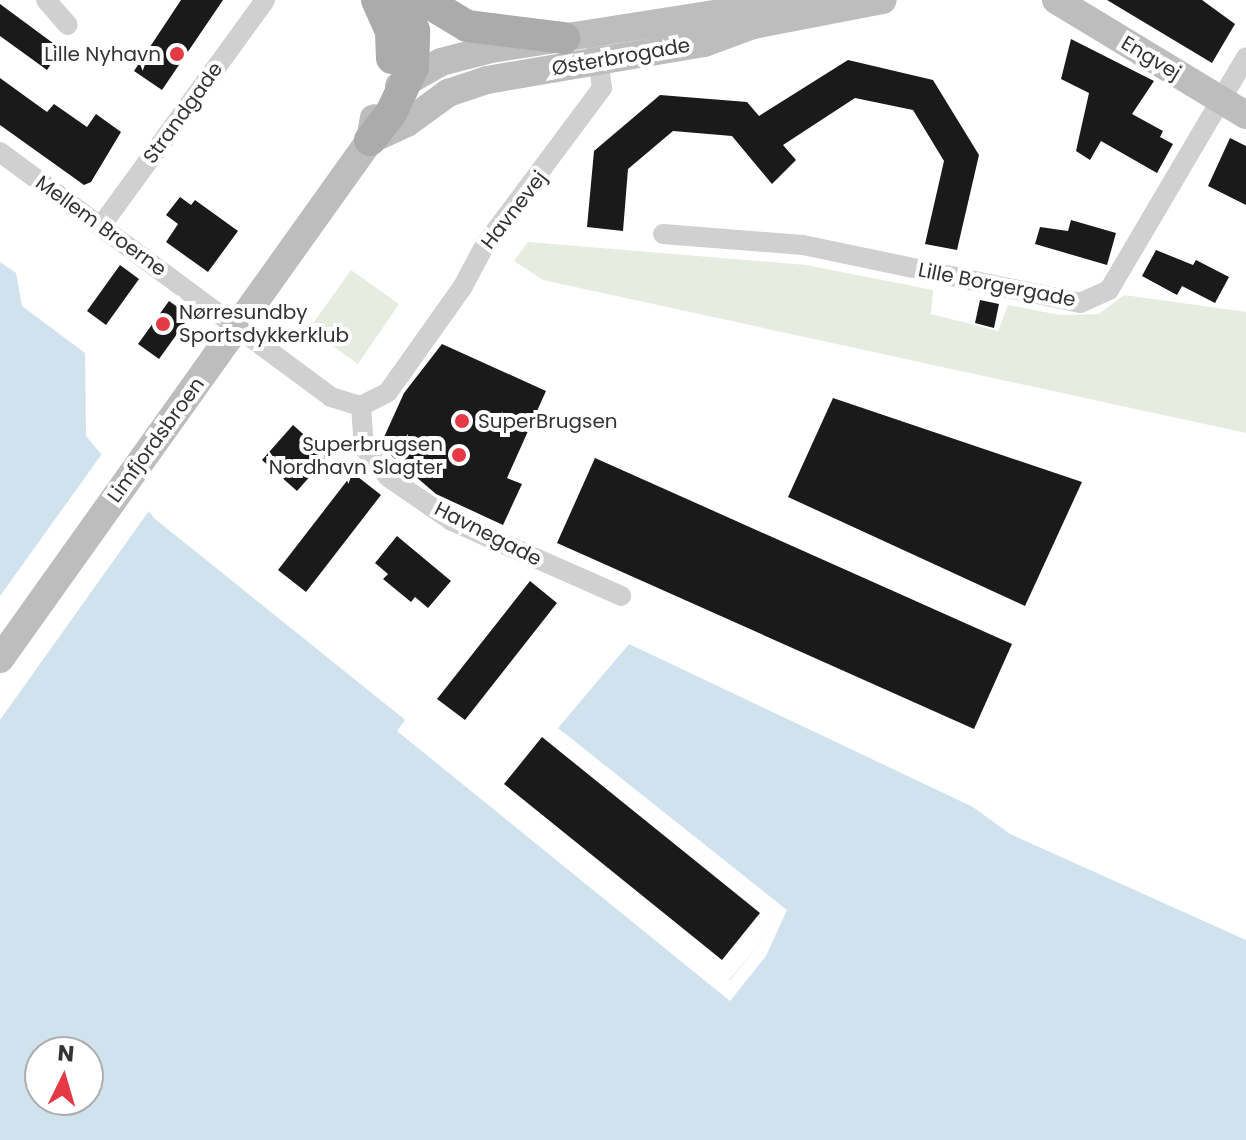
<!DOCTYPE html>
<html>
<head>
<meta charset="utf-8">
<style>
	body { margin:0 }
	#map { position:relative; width:1246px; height:1140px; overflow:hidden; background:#fff; font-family:Poppins,sans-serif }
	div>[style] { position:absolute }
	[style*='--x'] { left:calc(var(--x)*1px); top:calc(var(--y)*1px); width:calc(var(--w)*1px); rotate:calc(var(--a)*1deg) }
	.green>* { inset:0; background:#e6ecdf }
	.water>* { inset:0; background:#cfe2ee }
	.pier>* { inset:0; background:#fff }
	.building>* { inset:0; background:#1a1a1a }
	.street>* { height:20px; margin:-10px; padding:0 10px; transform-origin:10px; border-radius:10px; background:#d0d0d0 }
	.secondary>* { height:28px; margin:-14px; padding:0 14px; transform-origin:14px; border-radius:14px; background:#bdbdbd }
	.primary>* { height:32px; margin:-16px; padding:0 16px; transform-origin:16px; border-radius:16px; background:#ababab }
	.dots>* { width:22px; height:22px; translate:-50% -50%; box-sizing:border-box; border:4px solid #fff; border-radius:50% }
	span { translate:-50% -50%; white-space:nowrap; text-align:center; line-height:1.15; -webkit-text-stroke:8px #fff; paint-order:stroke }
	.poi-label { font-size:20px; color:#333 }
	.right { translate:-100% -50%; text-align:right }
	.left { translate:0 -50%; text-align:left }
	.street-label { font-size:20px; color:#333 }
	.north { position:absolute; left:24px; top:1036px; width:80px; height:80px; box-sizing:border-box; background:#fff; border:2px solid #adadad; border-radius:50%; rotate:5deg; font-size:22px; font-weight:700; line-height:32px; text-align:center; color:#333 }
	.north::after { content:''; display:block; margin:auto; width:28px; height:36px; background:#e63946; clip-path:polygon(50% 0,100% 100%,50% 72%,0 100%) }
</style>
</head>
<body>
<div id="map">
	<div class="green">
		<div style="clip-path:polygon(528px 242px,806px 265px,933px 290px,931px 314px,998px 331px,1008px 305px,1060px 315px,1099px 314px,1124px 295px,1246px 312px,1246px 433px,543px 280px,514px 261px)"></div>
		<div style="clip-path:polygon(351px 270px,399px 304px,358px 364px,309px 329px)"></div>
	</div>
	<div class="water">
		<div style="clip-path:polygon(evenodd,0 262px,16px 273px,22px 306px,85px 353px,86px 436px,155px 519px,729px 980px,757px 947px,775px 912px,553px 734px,629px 644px,973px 807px,1010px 834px,1246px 940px,1246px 1140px,0 1140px,0 262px,40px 1052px,88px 1052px,88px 1100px,40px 1100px,40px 1052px)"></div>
	</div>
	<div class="pier">
		<div style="clip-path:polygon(104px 451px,151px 508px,0 720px,0 596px)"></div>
		<div style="clip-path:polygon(406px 719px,730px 980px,757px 947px,775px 912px,553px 734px,558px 728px,787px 910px,766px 956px,730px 1001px,397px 731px)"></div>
	</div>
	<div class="building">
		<div style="clip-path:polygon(181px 0,223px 0,162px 90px,134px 71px)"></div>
		<div style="clip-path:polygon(1107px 0,1202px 0,1235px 24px,1212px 63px)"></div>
		<div style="clip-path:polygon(0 4px,61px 49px,47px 70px,0 36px)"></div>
		<div style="clip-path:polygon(1071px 39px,1154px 81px,1132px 114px,1163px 131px,1160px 137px,1173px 144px,1157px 173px,1101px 141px,1090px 160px,1076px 151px,1089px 93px,1061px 79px)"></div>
		<div style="clip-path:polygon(848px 60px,933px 80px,979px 155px,957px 250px,925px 244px,944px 161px,913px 110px,855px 98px,783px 145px,796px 160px,772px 184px,732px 136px,673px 131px,628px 169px,623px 231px,587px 227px,594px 151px,660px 95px,747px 102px,759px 116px)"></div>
		<div style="clip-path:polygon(0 78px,47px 112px,54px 104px,87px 127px,96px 114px,121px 132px,91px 182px,84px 185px,0 125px)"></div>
		<div style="clip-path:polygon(1230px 138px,1246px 146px,1246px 205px,1208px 186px)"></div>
		<div style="clip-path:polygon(180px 197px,191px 205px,195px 200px,238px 231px,208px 272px,166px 242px,178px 224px,166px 215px)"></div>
		<div style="clip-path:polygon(1071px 220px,1116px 233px,1107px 265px,1035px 244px,1040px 227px,1068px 231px)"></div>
		<div style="clip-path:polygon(1156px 250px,1193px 265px,1196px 260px,1229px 277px,1215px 303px,1182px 286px,1177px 295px,1142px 276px)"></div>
		<div style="clip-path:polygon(120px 265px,139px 279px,106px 325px,87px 311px)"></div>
		<div style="clip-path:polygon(980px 300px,999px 304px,994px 328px,975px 323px)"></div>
		<div style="clip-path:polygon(169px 301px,190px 316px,159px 359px,138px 344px)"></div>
		<div style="clip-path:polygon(442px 344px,546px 391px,507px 478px,522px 484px,503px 525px,436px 494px,380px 446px,404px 393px)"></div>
		<div style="clip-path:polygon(833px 398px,1082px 482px,1025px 606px,788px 497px)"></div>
		<div style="clip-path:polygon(293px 425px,328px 456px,297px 491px,262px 460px)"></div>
		<div style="clip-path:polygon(595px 458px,1012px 644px,974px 729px,557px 543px)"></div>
		<div style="clip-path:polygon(353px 473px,381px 495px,306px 592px,278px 570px)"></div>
		<div style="clip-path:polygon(397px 536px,451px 581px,428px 608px,415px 597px,411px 602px,383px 579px,388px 574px,375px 563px)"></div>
		<div style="clip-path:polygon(530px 581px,557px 603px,465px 720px,437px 699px)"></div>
		<div style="clip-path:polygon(542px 737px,760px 913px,722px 960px,504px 784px)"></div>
	</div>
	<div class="street">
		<div style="--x:46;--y:0;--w:33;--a:49"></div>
		<div style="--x:0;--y:152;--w:412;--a:36.5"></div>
		<div style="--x:331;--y:397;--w:31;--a:17"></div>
		<div style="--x:361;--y:406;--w:30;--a:-27"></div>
		<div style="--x:388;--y:392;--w:128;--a:-54.6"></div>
		<div style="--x:462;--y:288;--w:49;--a:-61.9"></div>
		<div style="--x:485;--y:245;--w:196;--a:-53.3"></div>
		<div style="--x:602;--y:88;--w:56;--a:-98.3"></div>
		<div style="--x:101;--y:226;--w:279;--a:-54"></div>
		<div style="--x:663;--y:234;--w:140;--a:4.5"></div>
		<div style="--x:803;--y:245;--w:283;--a:11.8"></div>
		<div style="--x:1080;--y:303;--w:32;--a:-24"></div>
		<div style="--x:1109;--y:290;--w:270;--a:-59.5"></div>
		<div style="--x:361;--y:406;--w:42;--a:85.9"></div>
		<div style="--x:364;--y:448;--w:38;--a:50"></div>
		<div style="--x:388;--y:477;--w:78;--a:34.5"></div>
		<div style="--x:452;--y:521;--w:185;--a:23.9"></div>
	</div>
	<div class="secondary">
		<div style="--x:1056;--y:0;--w:222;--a:31.2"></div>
		<div style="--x:399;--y:86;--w:48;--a:-29.7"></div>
		<div style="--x:441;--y:62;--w:52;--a:-14.6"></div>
		<div style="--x:491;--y:49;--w:316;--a:-8.9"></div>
		<div style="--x:370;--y:140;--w:41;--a:-24.7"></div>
		<div style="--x:407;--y:123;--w:51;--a:-36.2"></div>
		<div style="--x:448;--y:93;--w:41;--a:-18.4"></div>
		<div style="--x:487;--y:80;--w:220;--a:-9.7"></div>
		<div style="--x:704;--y:43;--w:52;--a:-20.2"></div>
		<div style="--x:753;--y:25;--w:132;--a:-10.9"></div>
		<div style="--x:0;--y:659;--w:637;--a:-54.51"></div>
		<div style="--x:370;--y:140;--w:22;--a:-80"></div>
	</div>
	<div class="primary">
		<div style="--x:377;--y:0;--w:34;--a:66"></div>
		<div style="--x:391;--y:31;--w:27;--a:88"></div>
		<div style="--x:424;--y:0;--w:50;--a:31.2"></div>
		<div style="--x:467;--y:26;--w:98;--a:7.1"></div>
		<div style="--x:370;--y:140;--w:34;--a:-52"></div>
		<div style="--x:391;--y:113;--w:51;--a:-64.4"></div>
		<div style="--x:413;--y:67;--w:36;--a:-88"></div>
		<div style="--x:414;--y:31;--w:33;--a:-110"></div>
	</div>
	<div class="dots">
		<div style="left:177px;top:54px;background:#e63946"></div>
		<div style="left:163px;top:324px;background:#e63946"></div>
		<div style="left:462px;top:421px;background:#e63946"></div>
		<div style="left:459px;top:455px;background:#e63946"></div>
	</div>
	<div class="poi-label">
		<span class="right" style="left:161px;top:54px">Lille Nyhavn</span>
		<span class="left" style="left:179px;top:324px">Nørresundby<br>Sportsdykkerklub</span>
		<span class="left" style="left:478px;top:421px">SuperBrugsen</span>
		<span class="right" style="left:443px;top:456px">Superbrugsen<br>Nordhavn Slagter</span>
	</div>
	<div class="street-label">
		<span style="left:621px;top:57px;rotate:-10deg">Østerbrogade</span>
		<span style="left:1151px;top:58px;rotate:31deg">Engvej</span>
		<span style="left:183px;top:113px;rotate:-54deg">Strandgade</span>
		<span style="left:514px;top:210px;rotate:-52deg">Havnevej</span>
		<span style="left:101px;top:226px;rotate:36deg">Mellem Broerne</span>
		<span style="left:997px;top:285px;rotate:11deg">Lille Borgergade</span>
		<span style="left:156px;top:440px;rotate:-54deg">Limfjordsbroen</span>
		<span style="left:488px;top:534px;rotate:27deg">Havnegade</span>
	</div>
	<div class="north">N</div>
</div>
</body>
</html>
